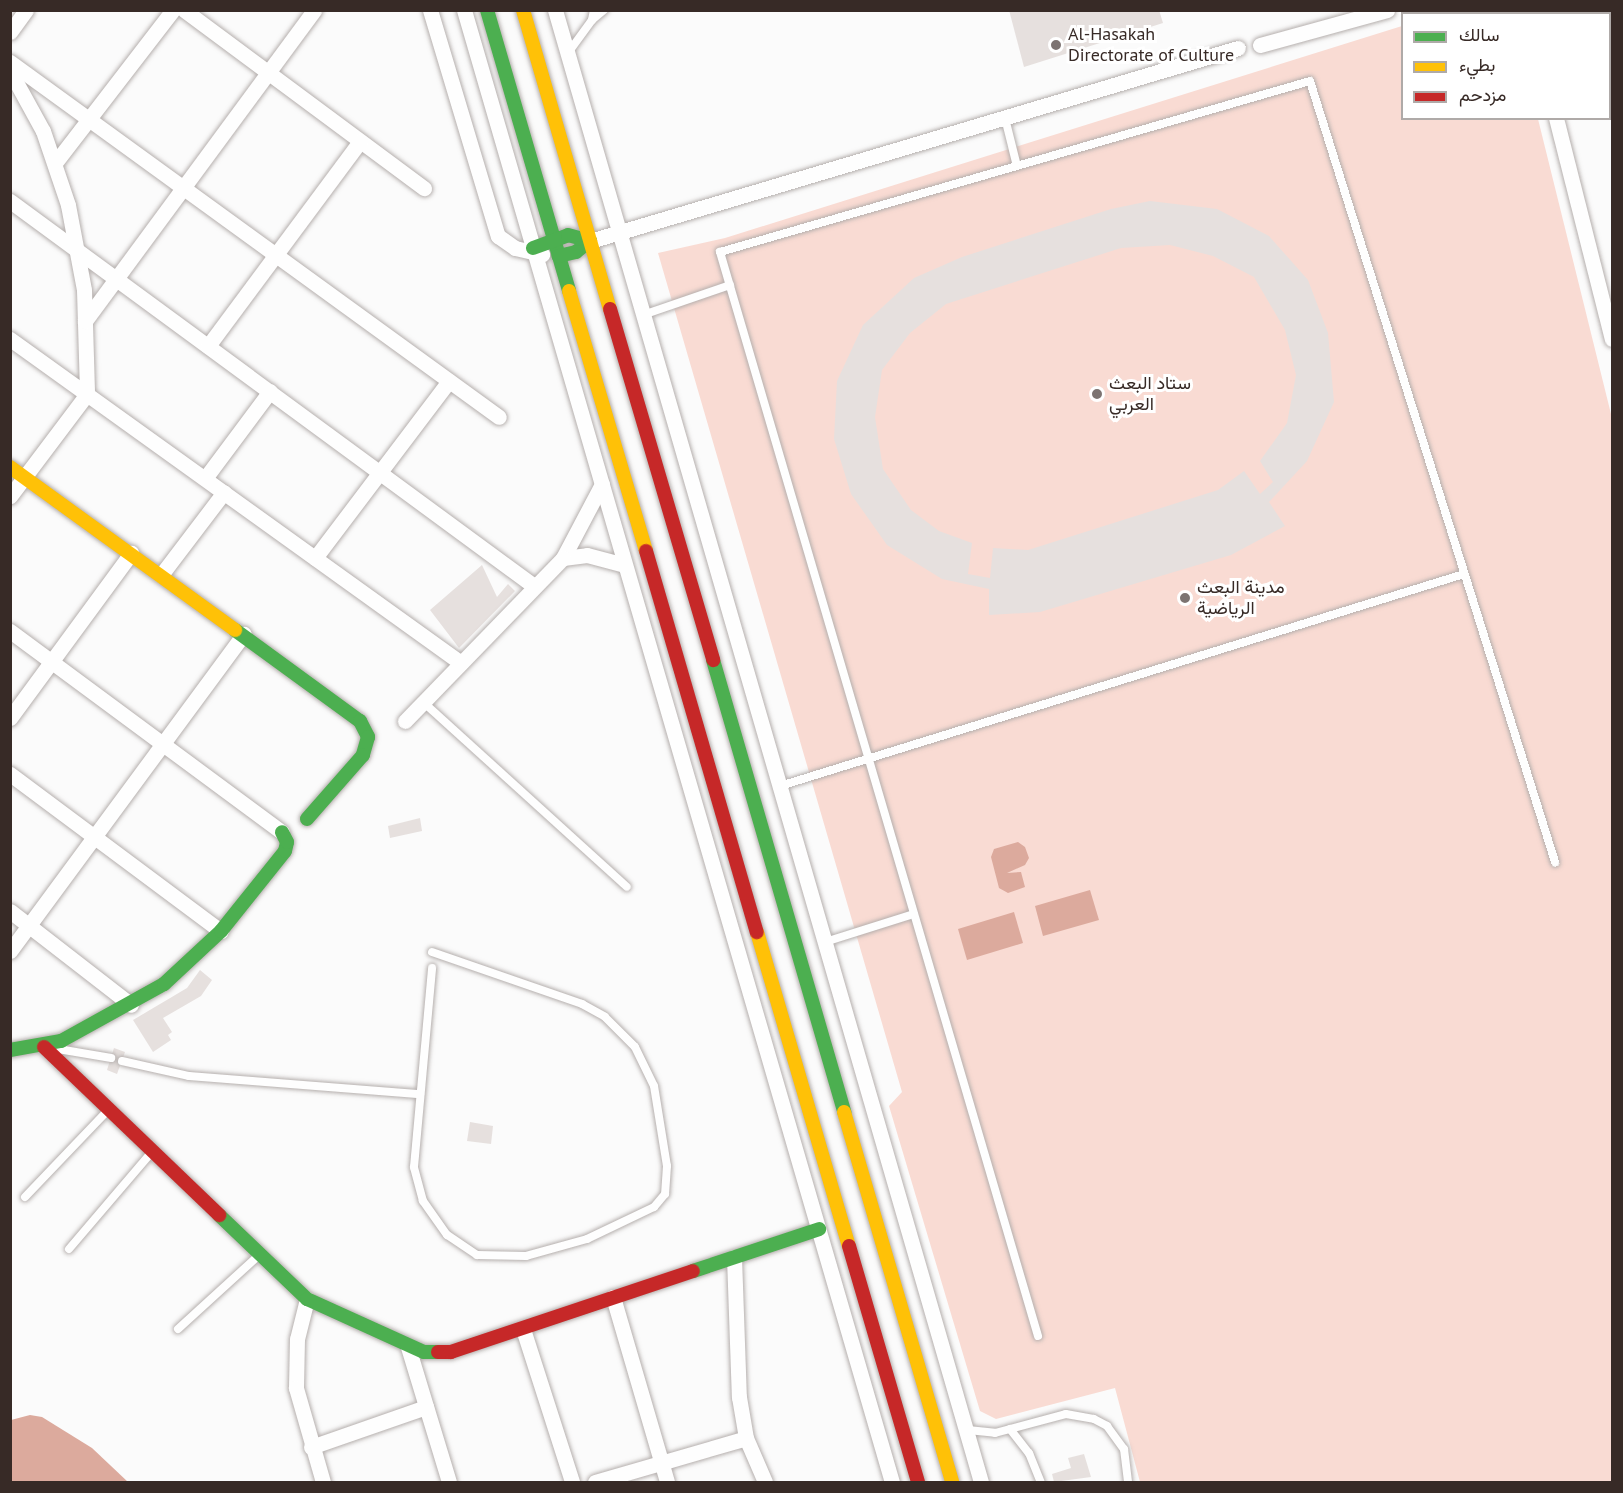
<!DOCTYPE html>
<html>
<head>
<meta charset="utf-8">
<style>
	body { margin:0 }
	#map { position:relative; width:1623px; height:1493px; overflow:hidden; background:#fbfbfb; font-family:"PT Sans",Vazirmatn,sans-serif }
	div>[style] { position:absolute }
	[style*='--x'] { left:calc(var(--x)*1px); top:calc(var(--y)*1px); width:calc(var(--w)*1px); rotate:calc(var(--a)*1deg) }
	.green>* { inset:0; background:#f9dbd3 }
	.water>* { inset:0; background:#dcaa9d }
	.building>* { inset:0; background:#e6e0de }
	.roads { filter:drop-shadow(0 0 2px #b5afad) drop-shadow(0 0 2px #b5afad) }
	.lane>* { height:8px; margin:-4px; padding:0 4px; transform-origin:4px; border-radius:4px; background:#fefefe }
	.street>* { height:15px; margin:-7.5px; padding:0 7.5px; transform-origin:7.5px; border-radius:7.5px; background:#fefefe }
	.fast>* { height:14px; margin:-7px; padding:0 7px; transform-origin:7px; border-radius:7px; background:#4caf50 }
	.slow>* { height:14px; margin:-7px; padding:0 7px; transform-origin:7px; border-radius:7px; background:#ffc107 }
	.jam>* { height:14px; margin:-7px; padding:0 7px; transform-origin:7px; border-radius:7px; background:#c62828 }
	.dots>* { width:16px; height:16px; translate:-50% -50%; box-sizing:border-box; border:3px solid #fff; border-radius:50% }
	span { translate:-50% -50%; white-space:nowrap; text-align:center; line-height:1.15; -webkit-text-stroke:6px #fff; paint-order:stroke }
	.poi-label { font-size:18px; color:#372a26 }
	.left { translate:0 -50%; text-align:left }
	.frame { position:absolute; inset:0; border:12px solid #372a26; pointer-events:none }
	.legend { position:absolute; left:1401px; top:12px; width:210px; height:108px; box-sizing:border-box; background:#fff; border:2px solid #afaaa8; margin:0; padding:8px 10px; list-style:none; font-size:18px; color:#372a26 }
	.legend li { display:flex; align-items:center; gap:12px; height:30px }
	.legend b { width:30px; border:2px solid #afaaa8 }
</style>
</head>
<body>
<div id="map">
	<div class="green">
		<div style="clip-path:polygon(1454px 11px,1493px 11px,1498px 13px,1444px 13px)"></div>
		<div style="clip-path:polygon(1402px 26px,1402px 118px,1538px 119px,1612px 418px,1612px 1482px,1140px 1482px,1115px 1388px,996px 1419px,980px 1411px,889px 1106px,902px 1092px,658px 253px,725px 238px)"></div>
	</div>
	<div class="water">
		<div style="clip-path:polygon(1018px 842px,1025px 847px,1029px 858px,1025px 865px,1007px 873px,1021px 872px,1025px 887px,1008px 893px,999px 888px,991px 857px,994px 849px)"></div>
		<div style="clip-path:polygon(1090px 890px,1099px 920px,1043px 936px,1035px 906px)"></div>
		<div style="clip-path:polygon(1014px 912px,1023px 943px,967px 960px,958px 929px)"></div>
		<div style="clip-path:polygon(30px 1415px,42px 1417px,92px 1448px,128px 1482px,11px 1482px,11px 1420px)"></div>
	</div>
	<div class="building">
		<div style="clip-path:polygon(1009px 10px,1159px 10px,1163px 23px,1024px 67px)"></div>
		<div style="clip-path:polygon(evenodd,1150px 201px,1217px 209px,1269px 236px,1308px 280px,1328px 333px,1334px 402px,1307px 461px,1269px 502px,1285px 526px,1231px 555px,1040px 612px,989px 615px,989px 589px,942px 579px,887px 545px,851px 494px,834px 439px,837px 381px,863px 325px,914px 278px,962px 257px,1111px 209px,1150px 201px,1170px 245px,1213px 256px,1254px 277px,1285px 330px,1296px 375px,1287px 423px,1260px 461px,1273px 482px,1260px 494px,1244px 471px,1218px 490px,1028px 550px,993px 548px,990px 578px,968px 574px,972px 543px,939px 531px,911px 510px,883px 469px,875px 417px,882px 370px,910px 333px,946px 304px,1121px 248px,1170px 245px)"></div>
		<div style="clip-path:polygon(482px 565px,497px 597px,508px 584px,515px 591px,459px 648px,430px 610px)"></div>
		<div style="clip-path:polygon(420px 818px,422px 831px,390px 838px,388px 826px)"></div>
		<div style="clip-path:polygon(200px 970px,212px 980px,201px 996px,163px 1018px,172px 1032px,168px 1035px,171px 1040px,153px 1052px,133px 1020px,187px 988px)"></div>
		<div style="clip-path:polygon(114px 1048px,125px 1052px,117px 1074px,107px 1070px)"></div>
		<div style="clip-path:polygon(470px 1122px,493px 1126px,491px 1144px,467px 1141px)"></div>
		<div style="clip-path:polygon(1084px 1454px,1091px 1477px,1054px 1482px,1052px 1474px,1071px 1468px,1068px 1458px)"></div>
	</div>
	<div class="roads">
		<div class="lane">
			<div style="--x:592;--y:20;--w:16;--a:-40"></div>
			<div style="--x:568;--y:53;--w:41;--a:-54"></div>
			<div style="--x:592;--y:20;--w:10;--a:-79"></div>
			<div style="--x:1005;--y:118;--w:49;--a:76"></div>
			<div style="--x:643;--y:315;--w:92;--a:-19"></div>
			<div style="--x:423;--y:702;--w:275;--a:42.2"></div>
			<div style="--x:780;--y:786;--w:716;--a:-17.22"></div>
			<div style="--x:825;--y:942;--w:93;--a:-17.5"></div>
			<div style="--x:432;--y:952;--w:159;--a:19.1"></div>
			<div style="--x:582;--y:1004;--w:26;--a:29"></div>
			<div style="--x:605;--y:1017;--w:42;--a:45"></div>
			<div style="--x:635;--y:1047;--w:43;--a:64"></div>
			<div style="--x:654;--y:1086;--w:81;--a:80.8"></div>
			<div style="--x:667;--y:1166;--w:28;--a:94"></div>
			<div style="--x:665;--y:1194;--w:17;--a:130"></div>
			<div style="--x:654;--y:1207;--w:74;--a:154.5"></div>
			<div style="--x:587;--y:1239;--w:63;--a:164.4"></div>
			<div style="--x:526;--y:1256;--w:49;--a:-178.8"></div>
			<div style="--x:477;--y:1255;--w:36;--a:-146"></div>
			<div style="--x:447;--y:1235;--w:42;--a:-125.2"></div>
			<div style="--x:423;--y:1201;--w:35;--a:-105"></div>
			<div style="--x:414;--y:1167;--w:200;--a:-84.8"></div>
			<div style="--x:58;--y:1049;--w:54;--a:9.6"></div>
			<div style="--x:122;--y:1061;--w:69;--a:12.6"></div>
			<div style="--x:189;--y:1076;--w:232;--a:4.5"></div>
			<div style="--x:25;--y:1197;--w:120;--a:-46.3"></div>
			<div style="--x:69;--y:1249;--w:126;--a:-49.5"></div>
			<div style="--x:178;--y:1329;--w:108;--a:-42.4"></div>
			<div style="--x:1038;--y:1336;--w:1130;--a:-106.35"></div>
			<div style="--x:720;--y:252;--w:614;--a:-16.16"></div>
			<div style="--x:1310;--y:81;--w:819;--a:72.58"></div>
			<div style="--x:1010;--y:1429;--w:31;--a:52"></div>
			<div style="--x:1029;--y:1453;--w:31;--a:68"></div>
			<div style="--x:968;--y:1430;--w:27;--a:6"></div>
			<div style="--x:995;--y:1433;--w:73;--a:-15"></div>
			<div style="--x:1066;--y:1414;--w:28;--a:10"></div>
			<div style="--x:1094;--y:1419;--w:15;--a:28"></div>
			<div style="--x:1107;--y:1426;--w:29;--a:54"></div>
			<div style="--x:1124;--y:1449;--w:33;--a:83"></div>
		</div>
		<div class="street">
			<div style="--x:184;--y:10;--w:299;--a:36.6"></div>
			<div style="--x:430;--y:10;--w:236;--a:73.3"></div>
			<div style="--x:498;--y:236;--w:21;--a:35"></div>
			<div style="--x:515;--y:248;--w:28;--a:13"></div>
			<div style="--x:464;--y:10;--w:1533;--a:73.79"></div>
			<div style="--x:555;--y:10;--w:1532;--a:73.86"></div>
			<div style="--x:1528;--y:10;--w:4;--a:76"></div>
			<div style="--x:10;--y:32;--w:27;--a:-54"></div>
			<div style="--x:1260;--y:45;--w:132;--a:-15.4"></div>
			<div style="--x:10;--y:62;--w:604;--a:35.98"></div>
			<div style="--x:10;--y:71;--w:68;--a:61.2"></div>
			<div style="--x:43;--y:131;--w:78;--a:71.3"></div>
			<div style="--x:68;--y:205;--w:86;--a:79.3"></div>
			<div style="--x:84;--y:290;--w:104;--a:88.3"></div>
			<div style="--x:87;--y:394;--w:128;--a:127"></div>
			<div style="--x:1556;--y:118;--w:228;--a:75.8"></div>
			<div style="--x:55;--y:163;--w:193;--a:-52.4"></div>
			<div style="--x:10;--y:201;--w:650;--a:36.31"></div>
			<div style="--x:590;--y:241;--w:676;--a:-16.59"></div>
			<div style="--x:85;--y:321;--w:386;--a:-53.6"></div>
			<div style="--x:10;--y:339;--w:555;--a:35.69"></div>
			<div style="--x:208;--y:346;--w:255;--a:-53.4"></div>
			<div style="--x:206;--y:477;--w:107;--a:-53.3"></div>
			<div style="--x:602;--y:484;--w:84;--a:117.8"></div>
			<div style="--x:563;--y:558;--w:24;--a:-7"></div>
			<div style="--x:587;--y:555;--w:39;--a:15"></div>
			<div style="--x:315;--y:558;--w:222;--a:-52.9"></div>
			<div style="--x:161;--y:575;--w:104;--a:-52.8"></div>
			<div style="--x:10;--y:631;--w:338;--a:36.5"></div>
			<div style="--x:10;--y:718;--w:205;--a:-53.7"></div>
			<div style="--x:405;--y:721;--w:227;--a:-45.9"></div>
			<div style="--x:10;--y:774;--w:263;--a:36.7"></div>
			<div style="--x:10;--y:911;--w:153;--a:37.8"></div>
			<div style="--x:10;--y:951;--w:394;--a:-53.6"></div>
			<div style="--x:734;--y:1257;--w:140;--a:88"></div>
			<div style="--x:739;--y:1397;--w:42;--a:80.3"></div>
			<div style="--x:746;--y:1438;--w:48;--a:66.6"></div>
			<div style="--x:613;--y:1297;--w:193;--a:73.7"></div>
			<div style="--x:307;--y:1299;--w:41;--a:104"></div>
			<div style="--x:297;--y:1339;--w:49;--a:91.2"></div>
			<div style="--x:296;--y:1388;--w:98;--a:74"></div>
			<div style="--x:523;--y:1329;--w:161;--a:72.2"></div>
			<div style="--x:408;--y:1347;--w:141;--a:73.1"></div>
			<div style="--x:311;--y:1447;--w:122;--a:-19.2"></div>
			<div style="--x:595;--y:1482;--w:157;--a:-16.2"></div>
		</div>
		<div class="fast">
			<div style="--x:487;--y:10;--w:293;--a:73.7"></div>
			<div style="--x:533;--y:248;--w:37;--a:-20"></div>
			<div style="--x:568;--y:235;--w:23;--a:15"></div>
			<div style="--x:590;--y:241;--w:18;--a:142"></div>
			<div style="--x:576;--y:252;--w:18;--a:167"></div>
			<div style="--x:235;--y:630;--w:155;--a:36.1"></div>
			<div style="--x:360;--y:721;--w:18;--a:63"></div>
			<div style="--x:368;--y:737;--w:19;--a:106"></div>
			<div style="--x:363;--y:755;--w:85;--a:131.2"></div>
			<div style="--x:713;--y:660;--w:471;--a:73.8"></div>
			<div style="--x:10;--y:1050;--w:52;--a:-10"></div>
			<div style="--x:61;--y:1041;--w:118;--a:-29"></div>
			<div style="--x:164;--y:984;--w:78;--a:-42.9"></div>
			<div style="--x:221;--y:931;--w:102;--a:-51.3"></div>
			<div style="--x:285;--y:851;--w:9;--a:-77"></div>
			<div style="--x:287;--y:842;--w:11;--a:-117"></div>
			<div style="--x:219;--y:1215;--w:122;--a:43.7"></div>
			<div style="--x:307;--y:1299;--w:128;--a:24.4"></div>
			<div style="--x:424;--y:1352;--w:14;--a:0"></div>
			<div style="--x:693;--y:1271;--w:133;--a:-18.4"></div>
		</div>
		<div class="slow">
			<div style="--x:523;--y:10;--w:311;--a:73.8"></div>
			<div style="--x:569;--y:291;--w:271;--a:73.5"></div>
			<div style="--x:10;--y:467;--w:278;--a:35.9"></div>
			<div style="--x:757;--y:932;--w:327;--a:73.7"></div>
			<div style="--x:844;--y:1112;--w:385;--a:73.7"></div>
		</div>
		<div class="jam">
			<div style="--x:610;--y:309;--w:366;--a:73.6"></div>
			<div style="--x:646;--y:551;--w:397;--a:73.8"></div>
			<div style="--x:44;--y:1047;--w:243;--a:43.8"></div>
			<div style="--x:849;--y:1246;--w:246;--a:73.7"></div>
			<div style="--x:438;--y:1352;--w:13;--a:0"></div>
			<div style="--x:451;--y:1352;--w:255;--a:-18.5"></div>
		</div>
	</div>
	<div class="dots">
		<div style="left:1056px;top:45px;background:#7c7371"></div>
		<div style="left:1097px;top:394px;background:#7c7371"></div>
		<div style="left:1185px;top:598px;background:#7c7371"></div>
	</div>
	<div class="poi-label">
		<span class="left" style="left:1068px;top:45px">Al-Hasakah<br>Directorate of Culture</span>
		<span class="left" style="left:1109px;top:394px">ستاد البعث<br>العربي</span>
		<span class="left" style="left:1197px;top:598px">مدينة البعث<br>الرياضية</span>
	</div>
	<div class="frame"></div>
	<ul class="legend">
	<li><b style="height:8px;background:#4caf50"></b>سالك</li>
	<li><b style="height:8px;background:#ffc107"></b>بطيء</li>
	<li><b style="height:8px;background:#c62828"></b>مزدحم</li>
	</ul>
</div>
</body>
</html>
